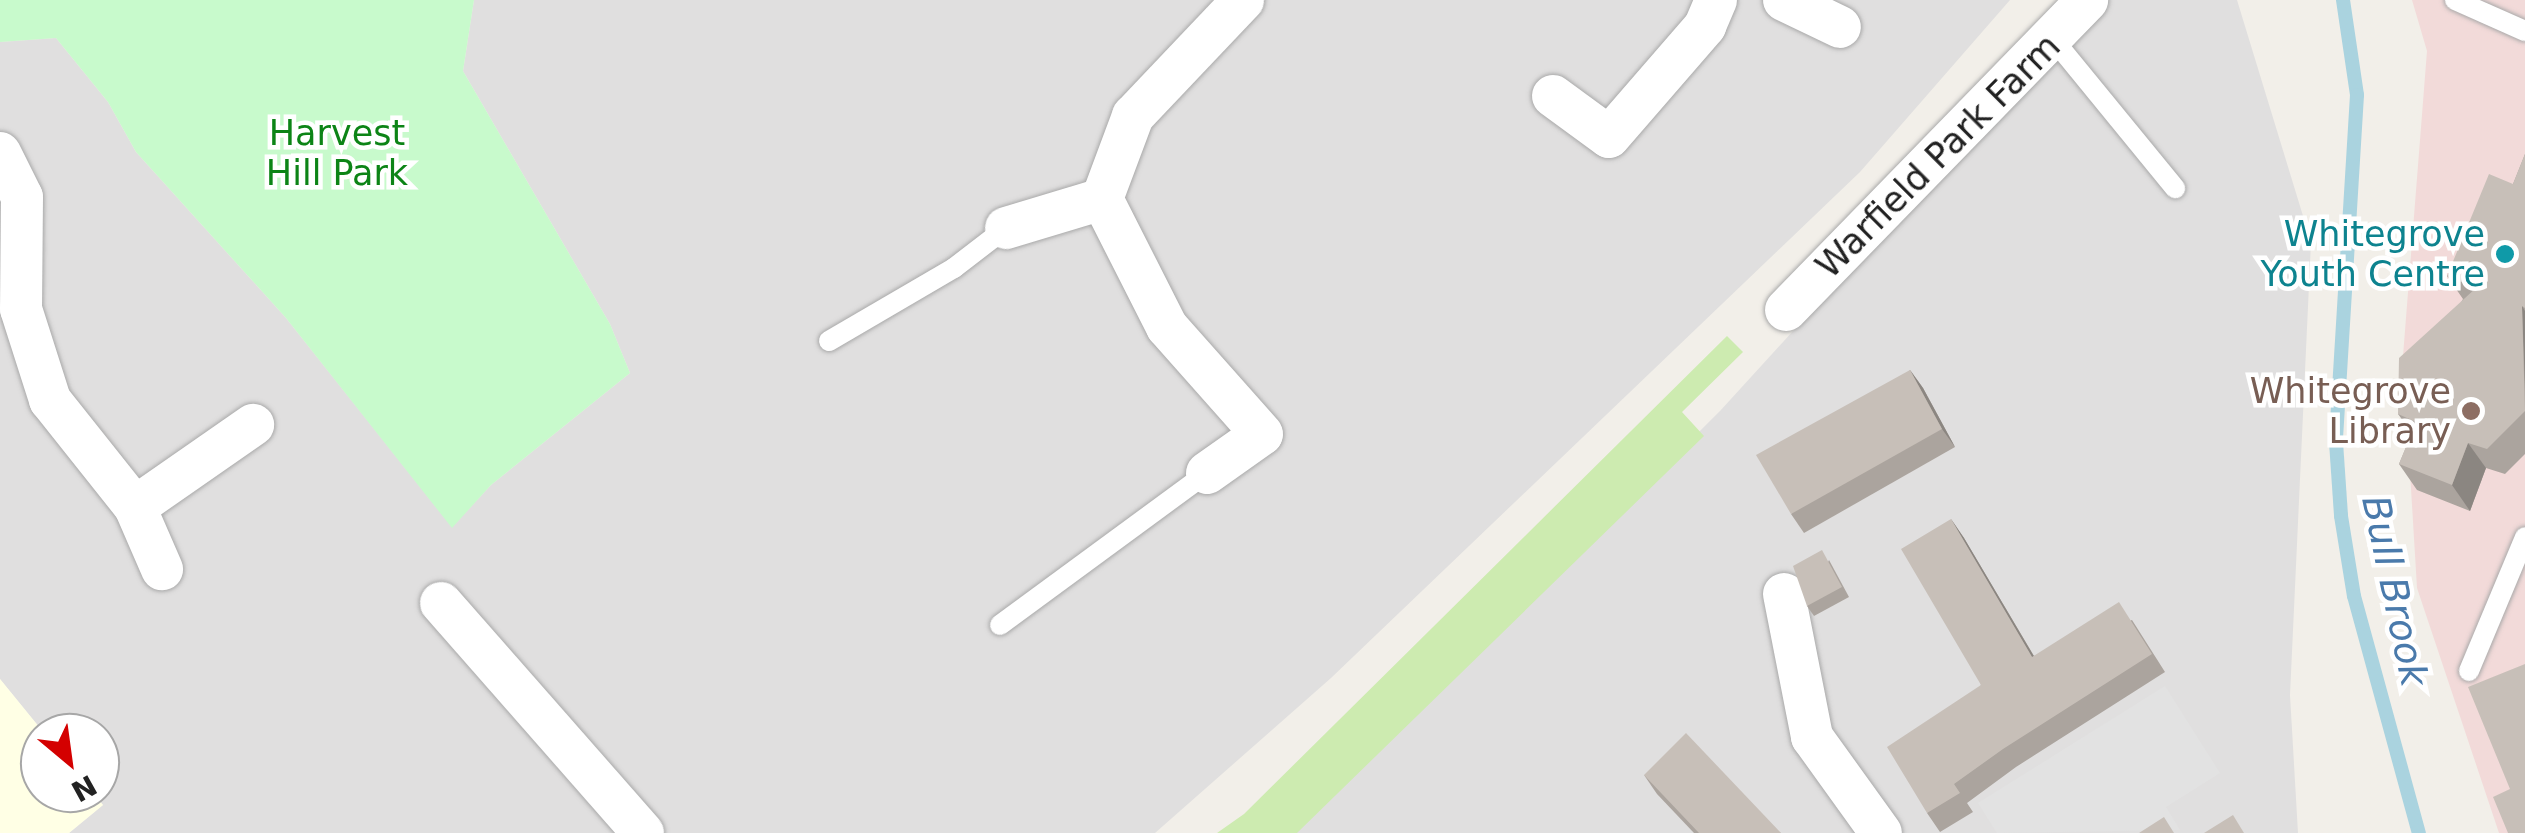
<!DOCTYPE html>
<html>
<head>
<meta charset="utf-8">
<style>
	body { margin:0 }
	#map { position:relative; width:2525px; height:833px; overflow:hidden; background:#f2efe9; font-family:"DejaVu Sans",sans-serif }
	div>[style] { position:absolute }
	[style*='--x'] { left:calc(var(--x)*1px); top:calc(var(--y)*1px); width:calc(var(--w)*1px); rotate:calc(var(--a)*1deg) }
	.residential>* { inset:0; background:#e0dfdf }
	.commercial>* { inset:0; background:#f2dad9 }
	.education>* { inset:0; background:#ffffe5 }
	.grass>* { inset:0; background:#cdebb0 }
	.park>* { inset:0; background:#c8facc }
	.parking>* { inset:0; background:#e2e2e2 }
	.stream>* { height:14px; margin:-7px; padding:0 7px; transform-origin:7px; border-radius:7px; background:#aad3df }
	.roads { filter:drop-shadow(0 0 2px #a9a9a9) drop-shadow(0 0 2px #a9a9a9) }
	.service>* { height:20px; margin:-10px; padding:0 10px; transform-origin:10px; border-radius:10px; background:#fff }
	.minor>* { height:42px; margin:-21px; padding:0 21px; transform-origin:21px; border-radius:21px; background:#fff }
	.wall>* { inset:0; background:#aba49e }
	.shaded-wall>* { inset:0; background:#8b8681 }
	.building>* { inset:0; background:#c7bfb8 }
	.dots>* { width:28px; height:28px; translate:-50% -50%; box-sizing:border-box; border:5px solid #fff; border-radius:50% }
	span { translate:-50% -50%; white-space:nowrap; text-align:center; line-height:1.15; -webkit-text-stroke:9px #fff; paint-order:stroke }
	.park-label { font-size:35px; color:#0c8416 }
	.street-label { font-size:35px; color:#222 }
	.culture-label { font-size:35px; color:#0d838f }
	.right { translate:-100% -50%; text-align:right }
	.education-label { font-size:35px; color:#785e54 }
	.water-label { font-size:38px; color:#4a7aab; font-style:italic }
	.north { position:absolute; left:20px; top:713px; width:100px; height:100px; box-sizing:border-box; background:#fff; border:2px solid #a7a7a7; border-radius:50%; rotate:151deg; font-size:28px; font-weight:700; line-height:40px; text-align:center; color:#222 }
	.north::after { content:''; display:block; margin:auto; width:35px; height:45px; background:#d40000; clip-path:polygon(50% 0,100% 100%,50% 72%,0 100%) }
</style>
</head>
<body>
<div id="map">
	<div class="residential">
		<div style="clip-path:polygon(474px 0,2010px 0,1860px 172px,1331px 678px,1155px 833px,69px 833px,103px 805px,93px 793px,100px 793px,100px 733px,44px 733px,0 679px,0 42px,56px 38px,108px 102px,136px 152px,286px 318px,452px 527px,491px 485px,630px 373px,610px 324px,463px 71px)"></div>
		<div style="clip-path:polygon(2095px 0,2237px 0,2311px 242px,2290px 695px,2298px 833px,1296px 833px,1720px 411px)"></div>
	</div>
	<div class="commercial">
		<div style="clip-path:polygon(2412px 0,2525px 0,2525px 833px,2499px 833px,2417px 588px,2403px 356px,2427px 51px)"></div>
	</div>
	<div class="education">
		<div style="clip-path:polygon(0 679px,44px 733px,40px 793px,93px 793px,103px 805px,69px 833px,0 833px)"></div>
	</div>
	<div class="grass">
		<div style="clip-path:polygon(1727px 336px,1743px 352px,1682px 412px,1704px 436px,1297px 833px,1217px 833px,1244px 814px)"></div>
	</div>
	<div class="park">
		<div style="clip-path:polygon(0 0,474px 0,463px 71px,610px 324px,630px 373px,491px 485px,452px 528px,286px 318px,136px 152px,108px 102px,56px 38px,0 42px)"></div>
	</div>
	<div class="parking">
		<div style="clip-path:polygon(2165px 686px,2220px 773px,2166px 807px,2180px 830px,1997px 833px,1978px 803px)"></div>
	</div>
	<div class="stream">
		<div style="--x:2343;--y:0;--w:96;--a:81.6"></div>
		<div style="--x:2357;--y:95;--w:348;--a:93.5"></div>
		<div style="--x:2336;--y:442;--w:74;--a:86.1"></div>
		<div style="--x:2341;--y:516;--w:81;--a:80.8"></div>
		<div style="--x:2354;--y:596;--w:246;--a:74.7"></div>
	</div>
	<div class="roads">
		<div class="service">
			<div style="--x:2455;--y:0;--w:77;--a:23.9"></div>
			<div style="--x:2053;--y:39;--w:193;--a:50.7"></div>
			<div style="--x:829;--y:341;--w:145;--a:-30.3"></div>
			<div style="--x:954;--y:268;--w:66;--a:-37.6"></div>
			<div style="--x:1000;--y:625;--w:257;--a:-36.3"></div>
			<div style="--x:2469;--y:671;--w:145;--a:-67.3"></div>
		</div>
		<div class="minor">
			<div style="--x:1784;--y:0;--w:62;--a:25.7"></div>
			<div style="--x:1553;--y:96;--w:69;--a:36.2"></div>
			<div style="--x:1609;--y:137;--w:147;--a:-49.1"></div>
			<div style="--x:1705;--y:26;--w:28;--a:-67"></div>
			<div style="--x:0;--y:153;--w:49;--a:63.4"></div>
			<div style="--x:22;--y:197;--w:112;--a:90.5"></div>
			<div style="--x:21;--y:309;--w:96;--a:72.3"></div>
			<div style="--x:50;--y:400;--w:137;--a:51.5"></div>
			<div style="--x:135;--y:507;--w:68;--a:66.5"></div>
			<div style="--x:1006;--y:228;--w:100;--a:-16.8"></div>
			<div style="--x:1786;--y:310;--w:432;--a:-45.8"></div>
			<div style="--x:1207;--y:473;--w:67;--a:-35.3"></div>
			<div style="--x:1262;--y:434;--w:143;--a:-131.6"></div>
			<div style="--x:1167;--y:327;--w:144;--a:-116.9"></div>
			<div style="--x:1102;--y:199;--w:89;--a:-69.5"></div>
			<div style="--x:1133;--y:116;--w:160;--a:-46.5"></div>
			<div style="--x:135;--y:507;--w:144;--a:-34.8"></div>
			<div style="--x:1784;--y:594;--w:146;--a:78.9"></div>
			<div style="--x:1812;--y:737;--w:118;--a:54.3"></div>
			<div style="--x:441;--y:603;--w:306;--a:48.7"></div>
		</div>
	</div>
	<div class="wall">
		<div style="clip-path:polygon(2525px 154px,2525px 454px,2505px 474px,2486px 468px,2470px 511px,2417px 490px,2399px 464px,2412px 433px,2398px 414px,2463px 299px,2447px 276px,2513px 184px)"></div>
		<div style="clip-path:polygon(1910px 370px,1923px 388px,1955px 447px,1804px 533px,1791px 514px)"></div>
		<div style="clip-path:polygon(1951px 519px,1964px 538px,2034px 656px,2132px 620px,2165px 672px,2016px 767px,1967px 803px,1973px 812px,1940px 832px,1927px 813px,1981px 685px)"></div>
		<div style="clip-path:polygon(1829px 560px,1849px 597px,1814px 616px,1807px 606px)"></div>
		<div style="clip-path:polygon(1644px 775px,1781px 833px,1694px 833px,1657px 794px)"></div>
	</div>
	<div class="shaded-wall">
		<div style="clip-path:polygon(2522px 306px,2525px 311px,2525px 388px)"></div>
		<div style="clip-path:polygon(1910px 370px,1923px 388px,1955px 447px,1942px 429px)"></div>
		<div style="clip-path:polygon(2468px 443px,2486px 468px,2470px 511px,2452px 485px)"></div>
		<div style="clip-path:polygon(1951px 519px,1964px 538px,2045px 675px,2032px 657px)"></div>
	</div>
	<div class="building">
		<div style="clip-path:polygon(2525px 154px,2525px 308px,2522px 306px,2525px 411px,2487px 449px,2468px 443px,2452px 485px,2399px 464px,2416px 422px,2398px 414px,2399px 358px,2476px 288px,2447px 276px,2489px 174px,2513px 184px)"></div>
		<div style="clip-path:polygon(1910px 370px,1942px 429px,1791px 514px,1756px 455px)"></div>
		<div style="clip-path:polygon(1951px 519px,2032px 657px,2119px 602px,2152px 654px,2003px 749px,1954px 784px,1960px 793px,1927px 813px,1887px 747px,1981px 685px,1901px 549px)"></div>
		<div style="clip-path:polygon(1822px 550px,1842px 587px,1807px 606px,1793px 566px)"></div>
		<div style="clip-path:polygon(2525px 664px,2525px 833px,2508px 833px,2493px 797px,2510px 789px,2468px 687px)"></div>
		<div style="clip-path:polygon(1686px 733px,1781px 833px,1699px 833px,1644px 775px)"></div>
		<div style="clip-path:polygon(2233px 815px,2244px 833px,2204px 833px)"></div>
		<div style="clip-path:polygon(2164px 817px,2174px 833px,2139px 833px)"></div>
	</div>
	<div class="dots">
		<div style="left:2505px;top:254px;background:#0f9aa8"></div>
		<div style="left:2471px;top:411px;background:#8d6e63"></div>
	</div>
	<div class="park-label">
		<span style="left:337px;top:153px">Harvest<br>Hill Park</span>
	</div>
	<div class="street-label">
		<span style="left:1938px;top:156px;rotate:-45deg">Warfield Park Farm</span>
	</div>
	<div class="culture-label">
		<span class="right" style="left:2485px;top:254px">Whitegrove<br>Youth Centre</span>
	</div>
	<div class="education-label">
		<span class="right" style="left:2451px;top:411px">Whitegrove<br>Library</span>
	</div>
	<div class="water-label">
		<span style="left:2394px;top:591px;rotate:78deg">Bull Brook</span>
	</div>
	<div class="north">N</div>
</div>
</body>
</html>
